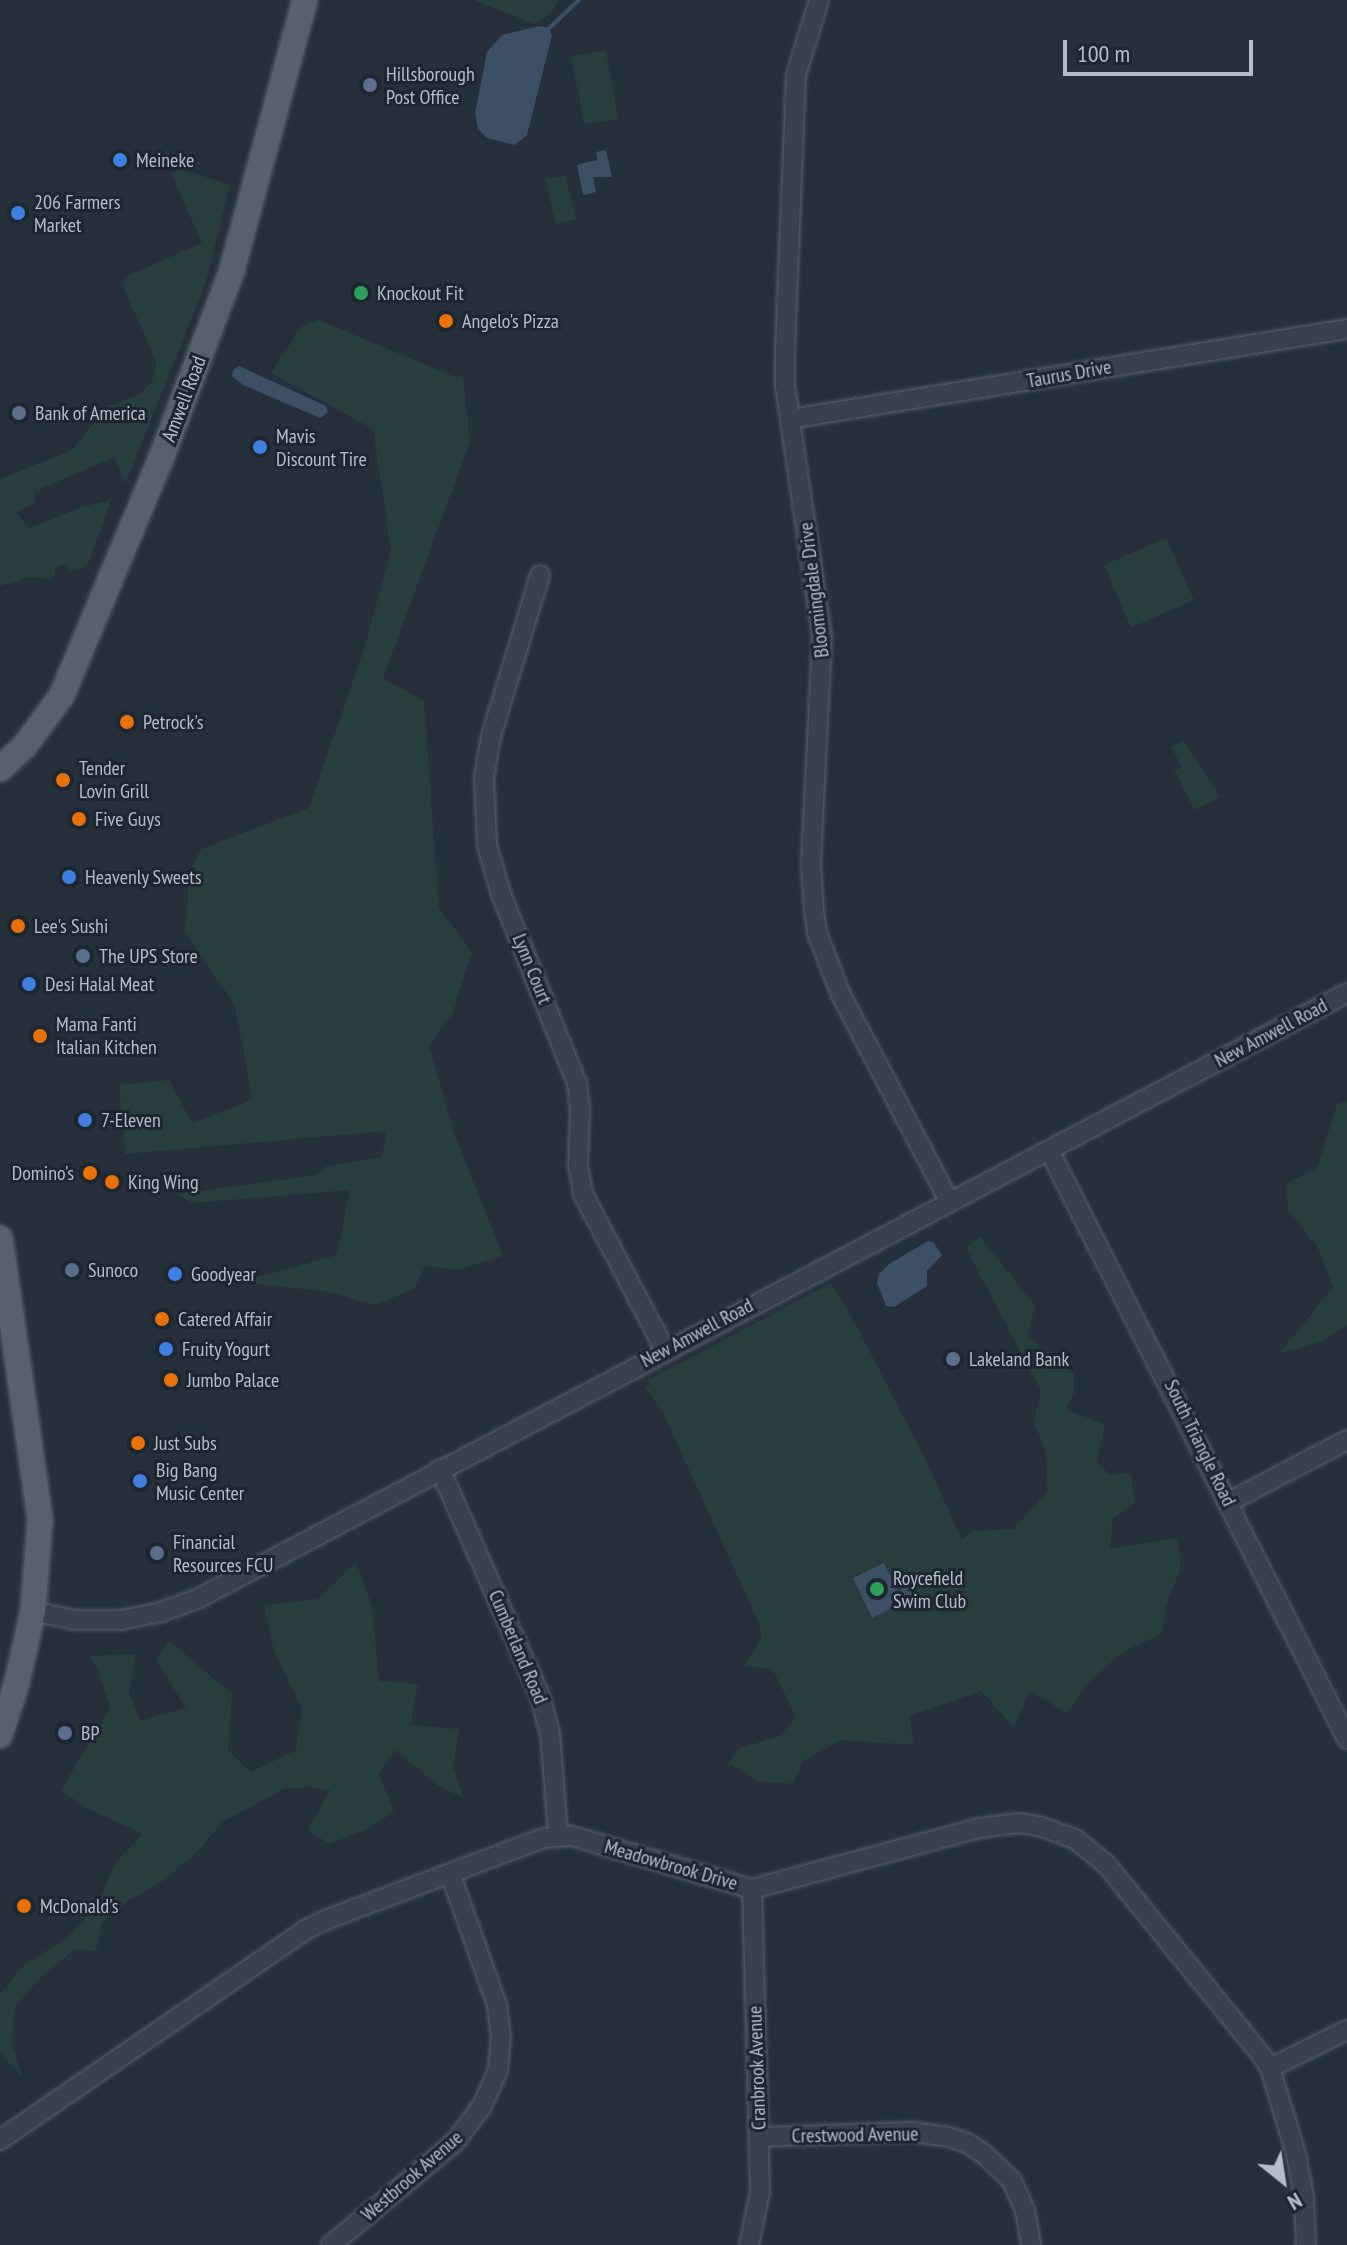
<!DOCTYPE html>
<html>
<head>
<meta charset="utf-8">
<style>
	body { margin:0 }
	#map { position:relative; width:1347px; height:2245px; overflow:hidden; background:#25303b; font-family:"PT Sans Narrow",sans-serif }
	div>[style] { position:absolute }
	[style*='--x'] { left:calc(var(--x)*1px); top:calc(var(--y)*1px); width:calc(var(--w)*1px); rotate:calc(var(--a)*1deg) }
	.green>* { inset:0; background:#283d3d }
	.water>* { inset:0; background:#3c4f63 }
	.stream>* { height:4px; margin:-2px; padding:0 2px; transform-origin:2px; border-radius:2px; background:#3c4f63 }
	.roads { filter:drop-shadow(0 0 2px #57606a) drop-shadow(0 0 2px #57606a) }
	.minor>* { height:18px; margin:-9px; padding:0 9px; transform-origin:9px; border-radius:9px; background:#39424c }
	.major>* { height:24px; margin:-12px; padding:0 12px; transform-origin:12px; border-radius:12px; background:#57616c }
	.dots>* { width:22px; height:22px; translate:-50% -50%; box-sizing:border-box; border:4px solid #1e2731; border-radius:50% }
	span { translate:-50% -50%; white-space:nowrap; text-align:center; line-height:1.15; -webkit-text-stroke:6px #1e2731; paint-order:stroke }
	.poi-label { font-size:20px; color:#b5bdc7 }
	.left { translate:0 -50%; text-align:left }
	.right { translate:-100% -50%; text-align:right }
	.street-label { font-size:20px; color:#b5bdc7 }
	.north { position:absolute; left:1243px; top:2141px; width:80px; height:80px; -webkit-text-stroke:6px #1e2731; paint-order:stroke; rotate:150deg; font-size:22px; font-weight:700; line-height:32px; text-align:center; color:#b5bdc7 }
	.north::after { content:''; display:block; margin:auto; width:28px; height:36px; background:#b5bdc7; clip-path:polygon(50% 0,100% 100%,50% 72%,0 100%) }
	.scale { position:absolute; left:1063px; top:40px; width:190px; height:36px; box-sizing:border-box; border:4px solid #b5bdc7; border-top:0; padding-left:10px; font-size:24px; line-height:28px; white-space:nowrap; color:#b5bdc7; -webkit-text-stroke:6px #1e2731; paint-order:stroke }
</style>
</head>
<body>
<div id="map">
	<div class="green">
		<div style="clip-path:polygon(474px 0,560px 0,551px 13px,534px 24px)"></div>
		<div style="clip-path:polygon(606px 51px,618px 119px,584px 124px,571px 56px)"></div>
		<div style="clip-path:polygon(182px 169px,230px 185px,206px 282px,125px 484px,115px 457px,38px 490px,35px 488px,34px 504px,16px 512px,29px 528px,82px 507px,111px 500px,87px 567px,69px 572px,64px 564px,55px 568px,53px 580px,30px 577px,0 586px,0 479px,72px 450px,107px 407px,140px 394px,152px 382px,156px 361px,123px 286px,127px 276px,202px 243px,171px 173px)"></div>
		<div style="clip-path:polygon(565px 175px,576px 219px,556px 224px,545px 179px)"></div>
		<div style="clip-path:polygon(319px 320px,455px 377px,463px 376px,470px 442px,383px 678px,424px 701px,439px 908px,472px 952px,452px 1015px,429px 1046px,454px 1133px,503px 1256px,457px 1270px,425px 1266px,414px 1289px,375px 1305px,329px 1292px,241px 1282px,337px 1255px,350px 1190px,192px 1203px,176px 1194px,317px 1175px,325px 1167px,382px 1157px,386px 1131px,125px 1154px,119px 1085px,169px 1080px,192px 1123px,252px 1100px,235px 1005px,185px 932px,190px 872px,201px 849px,309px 808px,364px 649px,391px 550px,373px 429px,271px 373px,302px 326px)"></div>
		<div style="clip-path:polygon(1166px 538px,1194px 600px,1131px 628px,1104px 565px)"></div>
		<div style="clip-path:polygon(1183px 741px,1220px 797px,1195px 810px,1174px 771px,1182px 767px,1171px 747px)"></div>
		<div style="clip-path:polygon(1347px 1101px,1347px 1325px,1320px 1342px,1280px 1353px,1333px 1287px,1318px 1248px,1288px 1210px,1286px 1184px,1317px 1168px,1337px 1104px)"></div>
		<div style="clip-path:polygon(980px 1236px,1035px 1306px,1028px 1335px,1053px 1360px,1074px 1373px,1074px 1393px,1066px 1410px,1105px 1424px,1097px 1462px,1110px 1475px,1131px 1473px,1135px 1502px,1113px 1518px,1110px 1549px,1177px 1538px,1181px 1567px,1166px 1606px,1161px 1634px,1123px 1652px,1091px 1680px,1067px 1714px,1030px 1690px,1014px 1727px,981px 1691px,909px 1716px,914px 1745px,841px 1740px,803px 1761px,793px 1784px,757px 1781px,729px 1763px,738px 1749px,782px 1735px,796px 1717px,772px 1668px,744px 1667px,761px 1638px,760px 1625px,663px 1413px,645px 1388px,650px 1385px,648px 1380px,831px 1283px,854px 1321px,926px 1460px,962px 1540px,973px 1531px,1014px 1529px,1047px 1491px,1046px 1453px,1034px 1422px,1041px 1391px,966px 1248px)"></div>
		<div style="clip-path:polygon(356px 1562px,372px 1606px,379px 1681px,418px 1684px,411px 1725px,459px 1729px,453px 1768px,464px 1798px,437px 1785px,396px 1750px,379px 1774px,394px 1812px,366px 1830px,329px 1844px,308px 1830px,330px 1790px,310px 1787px,284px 1789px,224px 1821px,196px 1853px,164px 1880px,126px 1902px,102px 1922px,96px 1951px,75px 1949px,41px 1977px,15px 2006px,12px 2044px,22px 2077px,0 2053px,0 1994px,24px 1965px,69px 1936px,98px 1905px,115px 1862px,143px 1834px,86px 1808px,61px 1790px,110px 1708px,99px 1672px,89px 1656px,136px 1654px,129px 1691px,140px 1721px,186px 1708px,156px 1661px,168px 1640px,232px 1694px,228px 1750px,251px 1772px,296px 1750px,302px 1709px,274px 1651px,264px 1605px,318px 1599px)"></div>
	</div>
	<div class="water">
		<div style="clip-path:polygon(539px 26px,549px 28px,552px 35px,527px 135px,515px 145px,487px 138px,478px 129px,475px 113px,487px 52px,502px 35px)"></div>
		<div style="clip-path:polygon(606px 150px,612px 177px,593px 177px,596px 192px,583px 195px,577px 165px,597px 160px,596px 152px)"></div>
		<div style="clip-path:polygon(239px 366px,326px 406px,328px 412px,320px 418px,243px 385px,232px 376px,233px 370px)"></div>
		<div style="clip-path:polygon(928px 1241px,933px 1242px,942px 1255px,927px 1271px,927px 1286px,894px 1307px,886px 1306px,877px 1283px,879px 1274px,889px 1264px)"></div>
		<div style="clip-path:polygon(884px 1563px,898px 1591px,909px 1586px,914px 1597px,872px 1618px,853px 1578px)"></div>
	</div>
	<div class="stream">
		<div style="--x:546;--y:31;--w:45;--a:-43.2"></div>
	</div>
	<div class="roads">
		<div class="minor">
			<div style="--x:819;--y:0;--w:78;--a:107"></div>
			<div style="--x:796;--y:75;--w:279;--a:92.3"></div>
			<div style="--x:785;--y:354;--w:32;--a:90"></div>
			<div style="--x:785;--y:386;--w:255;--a:81.6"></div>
			<div style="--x:822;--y:638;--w:228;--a:92.8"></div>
			<div style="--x:811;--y:866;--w:45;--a:86.2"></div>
			<div style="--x:814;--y:911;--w:22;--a:82"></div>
			<div style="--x:817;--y:933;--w:66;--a:68.8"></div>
			<div style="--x:841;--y:995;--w:233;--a:62.3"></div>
			<div style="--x:790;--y:419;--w:564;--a:-9.18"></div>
			<div style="--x:540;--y:575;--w:168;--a:106.9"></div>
			<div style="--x:491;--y:736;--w:42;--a:99.7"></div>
			<div style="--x:484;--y:777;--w:68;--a:87.5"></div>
			<div style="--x:487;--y:845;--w:51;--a:74.1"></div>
			<div style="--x:501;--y:894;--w:204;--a:68.1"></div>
			<div style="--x:577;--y:1083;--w:25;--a:83"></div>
			<div style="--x:580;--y:1108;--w:57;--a:92"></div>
			<div style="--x:578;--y:1165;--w:29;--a:80"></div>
			<div style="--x:583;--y:1194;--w:176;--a:62.3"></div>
			<div style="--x:1049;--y:1150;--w:660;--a:63.16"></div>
			<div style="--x:440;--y:1469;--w:245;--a:66.2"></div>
			<div style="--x:539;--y:1693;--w:41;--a:74.6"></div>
			<div style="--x:550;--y:1733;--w:102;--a:85.5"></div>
			<div style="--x:1229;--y:1502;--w:133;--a:-27.7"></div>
			<div style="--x:33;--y:1611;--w:43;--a:12.1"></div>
			<div style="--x:75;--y:1620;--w:46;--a:0"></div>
			<div style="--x:121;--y:1620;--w:41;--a:-11.3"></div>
			<div style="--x:161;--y:1612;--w:40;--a:-20.2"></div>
			<div style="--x:199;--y:1598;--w:1298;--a:-27.79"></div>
			<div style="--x:1270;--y:2068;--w:86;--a:-26.3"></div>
			<div style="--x:759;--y:2137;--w:154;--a:-1.9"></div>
			<div style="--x:913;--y:2132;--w:36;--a:8"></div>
			<div style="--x:949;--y:2137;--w:21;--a:19"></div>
			<div style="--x:969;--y:2144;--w:18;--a:34"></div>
			<div style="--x:984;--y:2154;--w:39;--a:44"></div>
			<div style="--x:1012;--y:2181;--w:32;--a:66"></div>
			<div style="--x:1025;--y:2210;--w:36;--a:80"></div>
			<div style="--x:0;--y:2140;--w:370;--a:-34.5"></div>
			<div style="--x:305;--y:1930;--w:25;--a:-26"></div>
			<div style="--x:328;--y:1919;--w:231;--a:-20.6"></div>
			<div style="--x:544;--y:1838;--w:28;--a:-4"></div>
			<div style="--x:572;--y:1836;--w:188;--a:16.4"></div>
			<div style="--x:752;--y:1889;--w:235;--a:-15"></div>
			<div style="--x:979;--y:1828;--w:39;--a:-7"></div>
			<div style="--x:1018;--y:1823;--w:21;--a:8"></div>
			<div style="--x:1039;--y:1826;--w:38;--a:20"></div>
			<div style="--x:1075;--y:1839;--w:40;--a:39"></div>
			<div style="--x:1106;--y:1864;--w:247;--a:50.9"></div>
			<div style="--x:1262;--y:2056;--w:14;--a:56"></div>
			<div style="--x:1270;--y:2068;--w:90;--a:73.2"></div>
			<div style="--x:1296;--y:2154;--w:44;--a:79.5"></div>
			<div style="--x:1304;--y:2197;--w:48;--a:87.6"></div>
			<div style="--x:331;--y:2245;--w:161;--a:-39.7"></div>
			<div style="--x:455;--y:2142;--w:45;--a:-53.1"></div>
			<div style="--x:482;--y:2106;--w:39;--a:-66"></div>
			<div style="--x:498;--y:2070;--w:32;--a:-85"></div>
			<div style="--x:501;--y:2038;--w:33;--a:-97"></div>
			<div style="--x:497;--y:2005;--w:140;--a:-109.6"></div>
			<div style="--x:749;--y:2245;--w:54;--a:-78.3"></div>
			<div style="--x:760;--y:2192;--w:303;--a:-91.5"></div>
		</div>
		<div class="major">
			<div style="--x:0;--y:769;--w:33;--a:-43"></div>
			<div style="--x:24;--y:747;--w:64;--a:-53.8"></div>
			<div style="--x:62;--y:695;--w:254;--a:-67.3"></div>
			<div style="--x:160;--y:461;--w:204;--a:-69.3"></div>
			<div style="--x:232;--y:270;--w:280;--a:-74.9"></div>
			<div style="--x:0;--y:1238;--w:285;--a:81.9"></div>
			<div style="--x:40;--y:1520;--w:91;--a:94.4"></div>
			<div style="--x:33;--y:1611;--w:73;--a:102.7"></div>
			<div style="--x:17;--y:1682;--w:56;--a:107.8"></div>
		</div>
	</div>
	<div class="dots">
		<div style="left:370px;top:85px;background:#5c6f8a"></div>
		<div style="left:120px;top:160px;background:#3f7fe0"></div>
		<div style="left:18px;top:213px;background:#3f7fe0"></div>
		<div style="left:361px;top:293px;background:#2e9e5b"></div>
		<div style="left:446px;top:321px;background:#e8710a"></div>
		<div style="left:19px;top:413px;background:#5c6f8a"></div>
		<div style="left:260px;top:447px;background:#3f7fe0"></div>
		<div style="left:127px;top:722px;background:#e8710a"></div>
		<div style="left:63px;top:780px;background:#e8710a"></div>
		<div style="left:79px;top:819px;background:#e8710a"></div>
		<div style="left:69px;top:877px;background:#3f7fe0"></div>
		<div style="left:18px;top:926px;background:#e8710a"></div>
		<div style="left:83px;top:956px;background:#5c6f8a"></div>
		<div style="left:29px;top:984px;background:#3f7fe0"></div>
		<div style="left:40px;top:1036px;background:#e8710a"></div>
		<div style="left:85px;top:1120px;background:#3f7fe0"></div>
		<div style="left:90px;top:1173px;background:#e8710a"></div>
		<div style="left:112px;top:1182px;background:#e8710a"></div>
		<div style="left:72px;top:1270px;background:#5c6f8a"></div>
		<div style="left:175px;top:1274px;background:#3f7fe0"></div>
		<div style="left:162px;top:1319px;background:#e8710a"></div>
		<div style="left:166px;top:1349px;background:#3f7fe0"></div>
		<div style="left:953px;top:1359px;background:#5c6f8a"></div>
		<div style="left:171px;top:1380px;background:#e8710a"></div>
		<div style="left:138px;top:1443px;background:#e8710a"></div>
		<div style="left:140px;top:1481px;background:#3f7fe0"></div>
		<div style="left:157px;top:1553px;background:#5c6f8a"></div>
		<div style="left:877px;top:1589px;background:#2e9e5b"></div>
		<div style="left:65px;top:1733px;background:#5c6f8a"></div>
		<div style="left:24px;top:1906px;background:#e8710a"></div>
	</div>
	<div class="poi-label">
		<span class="left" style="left:386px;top:86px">Hillsborough<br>Post Office</span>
		<span class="left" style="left:136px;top:160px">Meineke</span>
		<span class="left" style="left:34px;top:214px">206 Farmers<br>Market</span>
		<span class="left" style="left:377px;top:293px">Knockout Fit</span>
		<span class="left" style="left:462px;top:321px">Angelo's Pizza</span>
		<span class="left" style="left:35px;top:413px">Bank of America</span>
		<span class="left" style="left:276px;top:448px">Mavis<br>Discount Tire</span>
		<span class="left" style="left:143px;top:722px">Petrock's</span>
		<span class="left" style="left:79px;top:780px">Tender<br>Lovin Grill</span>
		<span class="left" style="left:95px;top:819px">Five Guys</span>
		<span class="left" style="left:85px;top:877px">Heavenly Sweets</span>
		<span class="left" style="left:34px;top:926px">Lee's Sushi</span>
		<span class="left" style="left:99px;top:956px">The UPS Store</span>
		<span class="left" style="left:45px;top:984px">Desi Halal Meat</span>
		<span class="left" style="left:56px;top:1036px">Mama Fanti<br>Italian Kitchen</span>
		<span class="left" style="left:101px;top:1120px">7-Eleven</span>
		<span class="right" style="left:74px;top:1173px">Domino's</span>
		<span class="left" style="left:128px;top:1182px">King Wing</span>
		<span class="left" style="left:88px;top:1270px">Sunoco</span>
		<span class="left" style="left:191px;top:1274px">Goodyear</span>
		<span class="left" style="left:178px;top:1319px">Catered Affair</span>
		<span class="left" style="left:182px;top:1349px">Fruity Yogurt</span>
		<span class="left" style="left:969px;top:1359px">Lakeland Bank</span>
		<span class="left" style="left:187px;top:1380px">Jumbo Palace</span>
		<span class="left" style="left:154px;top:1443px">Just Subs</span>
		<span class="left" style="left:156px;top:1482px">Big Bang<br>Music Center</span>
		<span class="left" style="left:173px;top:1554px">Financial<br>Resources FCU</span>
		<span class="left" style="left:893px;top:1590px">Roycefield<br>Swim Club</span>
		<span class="left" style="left:81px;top:1733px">BP</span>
		<span class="left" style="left:40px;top:1906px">McDonald's</span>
	</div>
	<div class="street-label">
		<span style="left:1069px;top:374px;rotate:-10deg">Taurus Drive</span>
		<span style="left:184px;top:399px;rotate:-69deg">Amwell Road</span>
		<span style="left:814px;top:590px;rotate:-97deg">Bloomingdale Drive</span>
		<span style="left:532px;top:969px;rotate:68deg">Lynn Court</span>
		<span style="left:1271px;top:1033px;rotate:-28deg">New Amwell Road</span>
		<span style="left:697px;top:1333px;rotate:-28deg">New Amwell Road</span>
		<span style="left:1200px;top:1443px;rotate:64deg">South Triangle Road</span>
		<span style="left:518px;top:1647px;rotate:67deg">Cumberland Road</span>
		<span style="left:671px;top:1865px;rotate:16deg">Meadowbrook Drive</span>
		<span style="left:757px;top:2068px;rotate:-92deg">Cranbrook Avenue</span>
		<span style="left:855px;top:2135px;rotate:-1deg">Crestwood Avenue</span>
		<span style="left:412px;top:2176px;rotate:-41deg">Westbrook Avenue</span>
	</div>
	<div class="north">N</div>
	<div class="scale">100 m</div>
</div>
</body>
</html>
